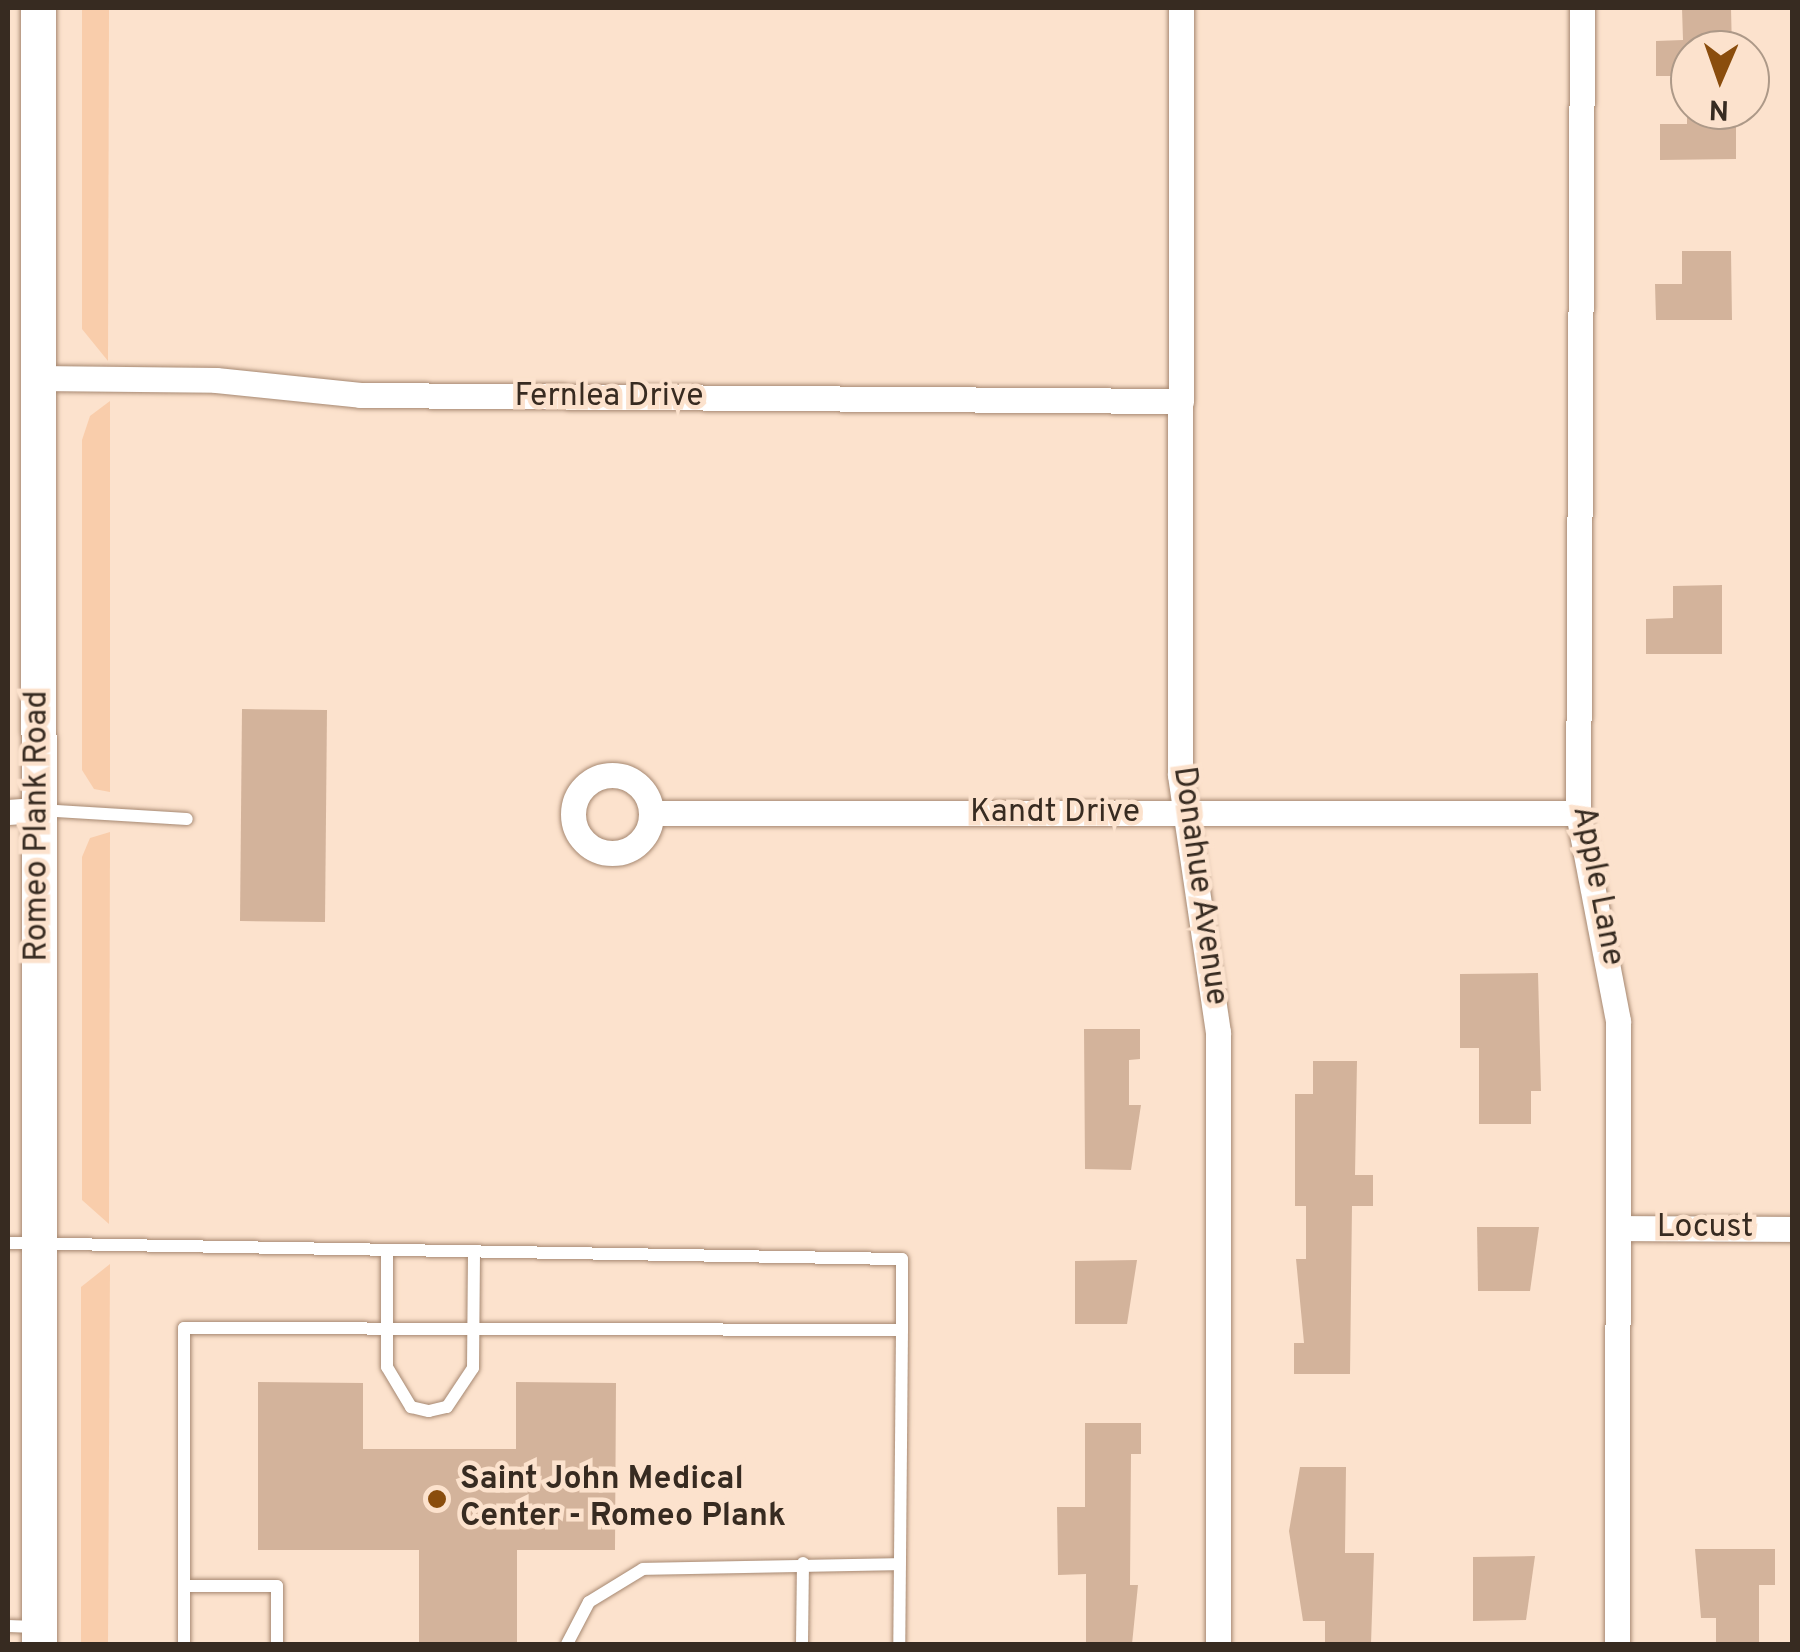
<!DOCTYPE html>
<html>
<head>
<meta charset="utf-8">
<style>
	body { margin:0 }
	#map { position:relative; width:1800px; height:1652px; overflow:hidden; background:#fce2cd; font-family:Overpass,sans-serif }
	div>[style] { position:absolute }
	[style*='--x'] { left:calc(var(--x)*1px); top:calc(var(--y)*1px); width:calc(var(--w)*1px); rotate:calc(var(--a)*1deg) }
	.green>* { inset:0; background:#f9cdab }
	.building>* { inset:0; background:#d3b39b }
	.roads { filter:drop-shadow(0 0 2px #a68871) drop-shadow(0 0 2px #a68871) }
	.service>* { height:12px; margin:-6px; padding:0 6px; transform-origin:6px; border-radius:6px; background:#fff }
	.minor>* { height:25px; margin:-12.5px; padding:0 12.5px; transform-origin:12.5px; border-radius:12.5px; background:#fff }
	.minor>.ring { margin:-12.5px; padding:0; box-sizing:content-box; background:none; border:25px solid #fff; border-radius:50% }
	.secondary>* { height:35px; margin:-17.5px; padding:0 17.5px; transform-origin:17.5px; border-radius:17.5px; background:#fff }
	.dots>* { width:28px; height:28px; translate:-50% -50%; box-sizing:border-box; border:5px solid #fce2cd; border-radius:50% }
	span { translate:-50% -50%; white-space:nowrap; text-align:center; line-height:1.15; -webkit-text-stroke:9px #fce2cd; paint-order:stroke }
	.street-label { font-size:32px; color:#372b21 }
	.poi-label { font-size:32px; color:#372b21; font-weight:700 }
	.left { translate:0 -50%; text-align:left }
	.frame { position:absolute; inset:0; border:10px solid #372b21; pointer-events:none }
	.north { position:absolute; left:1670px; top:30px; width:100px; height:100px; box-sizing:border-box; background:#fce2cd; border:2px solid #ad9988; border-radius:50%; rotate:182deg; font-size:28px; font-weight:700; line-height:40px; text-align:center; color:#372b21 }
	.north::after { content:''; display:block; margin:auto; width:35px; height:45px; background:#8a4d0d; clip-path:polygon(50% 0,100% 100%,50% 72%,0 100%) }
</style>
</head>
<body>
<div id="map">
	<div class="green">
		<div style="clip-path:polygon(82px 8px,109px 8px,108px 361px,82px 329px)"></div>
		<div style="clip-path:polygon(110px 401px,110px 792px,94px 789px,82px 770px,82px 440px,90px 416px)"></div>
		<div style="clip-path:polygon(110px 832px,109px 1224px,82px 1200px,82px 857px,90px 838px)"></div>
		<div style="clip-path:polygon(110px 1264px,108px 1644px,81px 1644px,81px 1287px)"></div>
	</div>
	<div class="building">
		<div style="clip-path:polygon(1682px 8px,1731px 8px,1732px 50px,1690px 50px,1690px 76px,1656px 76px,1656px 41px,1683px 40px)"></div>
		<div style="clip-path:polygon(1687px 110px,1736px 110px,1736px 159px,1660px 160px,1660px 124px,1687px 124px)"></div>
		<div style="clip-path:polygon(1682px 251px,1731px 251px,1732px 320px,1656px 320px,1655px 284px,1682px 284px)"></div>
		<div style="clip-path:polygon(1722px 585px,1722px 654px,1646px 654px,1646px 619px,1673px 618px,1673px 586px)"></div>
		<div style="clip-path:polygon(242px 709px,327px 710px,325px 922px,240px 921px)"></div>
		<div style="clip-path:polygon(1538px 973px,1541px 1091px,1531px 1091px,1531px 1124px,1479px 1124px,1479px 1048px,1460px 1048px,1460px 974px)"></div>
		<div style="clip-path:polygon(1084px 1029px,1140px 1029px,1140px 1059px,1129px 1060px,1129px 1105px,1141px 1105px,1131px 1170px,1085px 1169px)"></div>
		<div style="clip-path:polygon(1313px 1061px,1357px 1061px,1355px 1175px,1373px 1175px,1373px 1206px,1352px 1206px,1350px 1374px,1294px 1374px,1294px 1343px,1304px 1343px,1296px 1259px,1306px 1259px,1306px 1206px,1295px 1206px,1295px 1094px,1313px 1094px)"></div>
		<div style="clip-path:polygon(1477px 1227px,1539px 1227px,1530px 1291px,1478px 1291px)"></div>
		<div style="clip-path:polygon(1137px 1260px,1127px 1324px,1075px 1324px,1075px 1261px)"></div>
		<div style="clip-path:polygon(258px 1382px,363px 1383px,363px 1449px,516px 1449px,516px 1382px,616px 1383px,615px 1550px,517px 1550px,517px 1644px,419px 1644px,419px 1550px,258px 1550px)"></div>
		<div style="clip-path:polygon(1085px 1423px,1141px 1423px,1141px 1454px,1131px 1454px,1130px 1585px,1138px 1585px,1132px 1644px,1086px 1644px,1086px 1574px,1058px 1575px,1057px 1507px,1085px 1507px)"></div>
		<div style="clip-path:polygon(1300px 1467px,1346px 1467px,1345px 1553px,1374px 1553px,1371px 1644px,1325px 1644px,1325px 1621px,1303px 1621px,1289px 1531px)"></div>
		<div style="clip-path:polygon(1695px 1549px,1775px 1549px,1775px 1585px,1759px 1585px,1759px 1644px,1716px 1644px,1716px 1618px,1701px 1618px)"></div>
		<div style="clip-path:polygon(1535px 1556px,1526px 1620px,1473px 1621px,1473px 1557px)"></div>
	</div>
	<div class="roads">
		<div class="service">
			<div style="--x:40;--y:810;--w:147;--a:3.5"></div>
			<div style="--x:8;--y:1243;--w:894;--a:1.03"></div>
			<div style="--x:902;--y:1259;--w:71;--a:90"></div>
			<div style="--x:387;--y:1254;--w:113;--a:90"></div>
			<div style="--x:387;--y:1367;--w:47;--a:59"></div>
			<div style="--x:411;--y:1407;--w:18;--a:13"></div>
			<div style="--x:429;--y:1411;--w:18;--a:-13"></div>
			<div style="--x:447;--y:1407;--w:47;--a:-56.3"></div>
			<div style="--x:473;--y:1368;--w:114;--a:-89.5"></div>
			<div style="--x:184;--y:1586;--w:93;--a:0"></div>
			<div style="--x:277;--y:1586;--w:58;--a:90"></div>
			<div style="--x:8;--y:1626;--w:27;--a:2"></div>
			<div style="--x:184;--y:1644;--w:316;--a:-90"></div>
			<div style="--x:184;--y:1328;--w:718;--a:0.16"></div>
			<div style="--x:902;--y:1330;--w:314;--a:90.5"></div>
			<div style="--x:567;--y:1644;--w:47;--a:-62.4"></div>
			<div style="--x:589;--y:1602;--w:63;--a:-31.4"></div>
			<div style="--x:643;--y:1569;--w:257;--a:-1.1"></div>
			<div style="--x:802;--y:1644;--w:81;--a:-89.3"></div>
		</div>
		<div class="minor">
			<div style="--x:1181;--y:8;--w:767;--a:90.07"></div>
			<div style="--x:1180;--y:775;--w:260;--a:81.6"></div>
			<div style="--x:1218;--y:1032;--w:612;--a:90"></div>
			<div style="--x:1582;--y:8;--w:805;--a:90.28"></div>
			<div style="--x:1578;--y:813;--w:212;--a:79.1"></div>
			<div style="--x:1618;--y:1021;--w:623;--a:90.09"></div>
			<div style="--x:37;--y:378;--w:179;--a:0.6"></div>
			<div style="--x:216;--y:380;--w:145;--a:5.9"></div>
			<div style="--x:360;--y:395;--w:821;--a:0.42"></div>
			<div class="ring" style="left:573px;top:775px;width:53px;height:53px"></div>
			<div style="--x:8;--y:812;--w:31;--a:-4"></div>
			<div style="--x:651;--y:813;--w:927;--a:0"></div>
			<div style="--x:1618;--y:1228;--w:174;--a:0.3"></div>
		</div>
		<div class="secondary">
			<div style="--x:38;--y:8;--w:1636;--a:89.96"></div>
		</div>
	</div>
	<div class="dots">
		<div style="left:437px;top:1499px;background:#8a4d0d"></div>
	</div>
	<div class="street-label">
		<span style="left:609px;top:397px">Fernlea Drive</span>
		<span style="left:1055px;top:813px">Kandt Drive</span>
		<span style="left:38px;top:826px;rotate:-90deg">Romeo Plank Road</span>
		<span style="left:1199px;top:886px;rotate:82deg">Donahue Avenue</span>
		<span style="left:1597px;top:886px;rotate:79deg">Apple Lane</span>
		<span style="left:1705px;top:1228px">Locust</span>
	</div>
	<div class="poi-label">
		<span class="left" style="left:460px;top:1499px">Saint John Medical<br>Center - Romeo Plank</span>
	</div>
	<div class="frame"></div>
	<div class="north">N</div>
</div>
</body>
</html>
